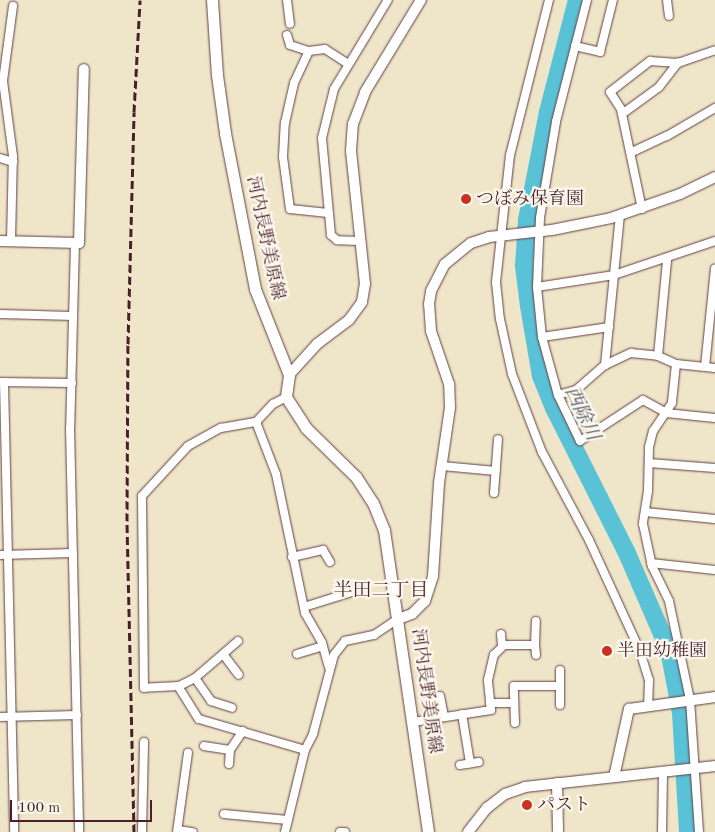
<!DOCTYPE html>
<html>
<head>
<meta charset="utf-8">
<style>
	body { margin:0 }
	#map { position:relative; width:715px; height:832px; overflow:hidden; background:#efe6c9; font-family:"Old Standard TT","Noto Serif JP",serif }
	div>[style] { position:absolute }
	[style*='--x'] { left:calc(var(--x)*1px); top:calc(var(--y)*1px); width:calc(var(--w)*1px); rotate:calc(var(--a)*1deg) }
	.river>* { height:18px; margin:-9px; padding:0 9px; transform-origin:9px; border-radius:9px; background:#5ac2d7 }
	.roads { filter:drop-shadow(0 0 1px #633d43) drop-shadow(0 0 1px #633d43) }
	.minor>* { height:8px; margin:-4px; padding:0 4px; transform-origin:4px; border-radius:4px; background:#fff }
	.tertiary>* { height:10px; margin:-5px; padding:0 5px; transform-origin:5px; border-radius:5px; background:#fff }
	.secondary>* { height:11px; margin:-5.5px; padding:0 5.5px; transform-origin:5.5px; border-radius:5.5px; background:#fff }
	.rail>* { height:3px; margin-top:-1.5px; transform-origin:0; background:repeating-linear-gradient(90deg,#4a1f2b 0 8px,transparent 0 12px) }
	.dots>* { width:14px; height:14px; translate:-50% -50%; box-sizing:border-box; border:2px solid #fbf7ec; border-radius:50% }
	span { translate:-50% -50%; white-space:nowrap; text-align:center; line-height:1.15; -webkit-text-stroke:4.5px #fbf7ec; paint-order:stroke }
	.poi-label { font-size:18px; color:#4a1f2b }
	.left { translate:0 -50%; text-align:left }
	.street-label { font-size:18px; color:#4a1f2b }
	.water-label { font-size:19px; color:#505867; font-style:italic }
	.neighbourhood-label { font-size:19px; color:#4a1f2b }
	.scale { position:absolute; left:10px; top:800px; width:142px; height:22px; box-sizing:border-box; border:2px solid #4a1f2b; border-top:0; padding-left:6px; font-size:15px; line-height:18px; white-space:nowrap; color:#4a1f2b; -webkit-text-stroke:4px #fbf7ec; paint-order:stroke }
</style>
</head>
<body>
<div id="map">
	<div class="river">
		<div style="--x:577;--y:0;--w:116;--a:104.5"></div>
		<div style="--x:548;--y:112;--w:110;--a:101"></div>
		<div style="--x:527;--y:220;--w:46;--a:93.7"></div>
		<div style="--x:524;--y:266;--w:40;--a:82.9"></div>
		<div style="--x:529;--y:306;--w:71;--a:80.3"></div>
		<div style="--x:541;--y:376;--w:35;--a:68"></div>
		<div style="--x:554;--y:408;--w:160;--a:63.3"></div>
		<div style="--x:626;--y:551;--w:108;--a:66.5"></div>
		<div style="--x:669;--y:650;--w:64;--a:79.2"></div>
		<div style="--x:681;--y:713;--w:119;--a:86.6"></div>
	</div>
	<div class="roads">
		<div class="minor">
			<div style="--x:287;--y:0;--w:24;--a:83"></div>
			<div style="--x:549;--y:0;--w:160;--a:104.1"></div>
			<div style="--x:510;--y:155;--w:128;--a:96.3"></div>
			<div style="--x:496;--y:282;--w:37;--a:84"></div>
			<div style="--x:500;--y:319;--w:56;--a:77.7"></div>
			<div style="--x:512;--y:374;--w:84;--a:69"></div>
			<div style="--x:542;--y:452;--w:100;--a:61.9"></div>
			<div style="--x:589;--y:540;--w:122;--a:65.3"></div>
			<div style="--x:640;--y:651;--w:30;--a:73"></div>
			<div style="--x:649;--y:680;--w:25;--a:92"></div>
			<div style="--x:587;--y:0;--w:126;--a:104.3"></div>
			<div style="--x:556;--y:122;--w:97;--a:99.5"></div>
			<div style="--x:540;--y:218;--w:69;--a:92.5"></div>
			<div style="--x:537;--y:287;--w:50;--a:84.3"></div>
			<div style="--x:542;--y:337;--w:60;--a:74.6"></div>
			<div style="--x:558;--y:395;--w:19;--a:-16"></div>
			<div style="--x:576;--y:390;--w:38;--a:-41"></div>
			<div style="--x:605;--y:365;--w:29;--a:-25"></div>
			<div style="--x:631;--y:353;--w:27;--a:6"></div>
			<div style="--x:658;--y:356;--w:20;--a:24"></div>
			<div style="--x:676;--y:364;--w:39;--a:6"></div>
			<div style="--x:667;--y:0;--w:16;--a:83"></div>
			<div style="--x:287;--y:35;--w:10;--a:73"></div>
			<div style="--x:290;--y:45;--w:20;--a:18"></div>
			<div style="--x:575;--y:46;--w:26;--a:13"></div>
			<div style="--x:600;--y:52;--w:54;--a:-76"></div>
			<div style="--x:622;--y:114;--w:46;--a:-36.1"></div>
			<div style="--x:659;--y:87;--w:31;--a:-52"></div>
			<div style="--x:632;--y:152;--w:38;--a:-25"></div>
			<div style="--x:667;--y:136;--w:56;--a:-30.3"></div>
			<div style="--x:0;--y:158;--w:14;--a:17"></div>
			<div style="--x:642;--y:209;--w:102;--a:-101.9"></div>
			<div style="--x:621;--y:109;--w:20;--a:-123"></div>
			<div style="--x:610;--y:92;--w:51;--a:-37.8"></div>
			<div style="--x:650;--y:61;--w:28;--a:4"></div>
			<div style="--x:678;--y:63;--w:39;--a:-19"></div>
			<div style="--x:328;--y:213;--w:38;--a:-174"></div>
			<div style="--x:290;--y:209;--w:52;--a:-97.7"></div>
			<div style="--x:283;--y:157;--w:34;--a:-87"></div>
			<div style="--x:285;--y:123;--w:41;--a:-77.3"></div>
			<div style="--x:294;--y:83;--w:35;--a:-65"></div>
			<div style="--x:309;--y:51;--w:16;--a:-7"></div>
			<div style="--x:325;--y:49;--w:27;--a:33"></div>
			<div style="--x:11;--y:241;--w:85;--a:-88.7"></div>
			<div style="--x:13;--y:156;--w:76;--a:-97.6"></div>
			<div style="--x:3;--y:81;--w:76;--a:-82.4"></div>
			<div style="--x:360;--y:241;--w:23;--a:-178"></div>
			<div style="--x:337;--y:240;--w:8;--a:-140"></div>
			<div style="--x:331;--y:235;--w:97;--a:-95.3"></div>
			<div style="--x:322;--y:138;--w:50;--a:-76.2"></div>
			<div style="--x:334;--y:89;--w:104;--a:-58.8"></div>
			<div style="--x:75;--y:243;--w:185;--a:91.5"></div>
			<div style="--x:70;--y:428;--w:404;--a:88.7"></div>
			<div style="--x:537;--y:287;--w:78;--a:-8.9"></div>
			<div style="--x:614;--y:275;--w:107;--a:-18.6"></div>
			<div style="--x:0;--y:314;--w:73;--a:1.6"></div>
			<div style="--x:542;--y:337;--w:68;--a:-8.5"></div>
			<div style="--x:658;--y:356;--w:96;--a:-84.6"></div>
			<div style="--x:676;--y:364;--w:39;--a:96"></div>
			<div style="--x:672;--y:403;--w:34;--a:124"></div>
			<div style="--x:653;--y:431;--w:16;--a:104"></div>
			<div style="--x:649;--y:447;--w:44;--a:91.3"></div>
			<div style="--x:648;--y:491;--w:33;--a:99"></div>
			<div style="--x:643;--y:524;--w:43;--a:77.9"></div>
			<div style="--x:652;--y:566;--w:39;--a:64"></div>
			<div style="--x:669;--y:601;--w:101;--a:78"></div>
			<div style="--x:690;--y:700;--w:132;--a:86.1"></div>
			<div style="--x:605;--y:365;--w:150;--a:-84.3"></div>
			<div style="--x:705;--y:367;--w:99;--a:-84.2"></div>
			<div style="--x:0;--y:382;--w:72;--a:0.8"></div>
			<div style="--x:4;--y:382;--w:450;--a:88.7"></div>
			<div style="--x:558;--y:395;--w:51;--a:64.4"></div>
			<div style="--x:580;--y:441;--w:75;--a:-33.1"></div>
			<div style="--x:643;--y:400;--w:26;--a:29"></div>
			<div style="--x:666;--y:413;--w:49;--a:5.8"></div>
			<div style="--x:256;--y:422;--w:56;--a:69"></div>
			<div style="--x:276;--y:474;--w:142;--a:78.2"></div>
			<div style="--x:305;--y:613;--w:34;--a:60"></div>
			<div style="--x:322;--y:643;--w:25;--a:74"></div>
			<div style="--x:649;--y:463;--w:66;--a:4.3"></div>
			<div style="--x:442;--y:466;--w:54;--a:5.3"></div>
			<div style="--x:494;--y:493;--w:54;--a:-85.8"></div>
			<div style="--x:645;--y:512;--w:70;--a:5.7"></div>
			<div style="--x:0;--y:555;--w:73;--a:-1.6"></div>
			<div style="--x:292;--y:557;--w:32;--a:-13"></div>
			<div style="--x:323;--y:550;--w:14;--a:60"></div>
			<div style="--x:651;--y:563;--w:64;--a:6.2"></div>
			<div style="--x:304;--y:607;--w:57;--a:-17.5"></div>
			<div style="--x:501;--y:634;--w:12;--a:85"></div>
			<div style="--x:238;--y:641;--w:57;--a:139.3"></div>
			<div style="--x:195;--y:678;--w:18;--a:153"></div>
			<div style="--x:179;--y:686;--w:35;--a:177"></div>
			<div style="--x:144;--y:688;--w:192;--a:-90.6"></div>
			<div style="--x:142;--y:496;--w:68;--a:-47.4"></div>
			<div style="--x:188;--y:446;--w:38;--a:-29"></div>
			<div style="--x:221;--y:428;--w:36;--a:-10"></div>
			<div style="--x:256;--y:422;--w:25;--a:-47"></div>
			<div style="--x:273;--y:404;--w:15;--a:-28"></div>
			<div style="--x:535;--y:645;--w:10;--a:84"></div>
			<div style="--x:223;--y:654;--w:26;--a:53"></div>
			<div style="--x:297;--y:654;--w:27;--a:-17"></div>
			<div style="--x:560;--y:670;--w:35;--a:90"></div>
			<div style="--x:195;--y:678;--w:28;--a:55"></div>
			<div style="--x:211;--y:701;--w:22;--a:18"></div>
			<div style="--x:178;--y:686;--w:39;--a:58"></div>
			<div style="--x:199;--y:719;--w:110;--a:16.3"></div>
			<div style="--x:440;--y:696;--w:21;--a:79"></div>
			<div style="--x:490;--y:703;--w:24;--a:0"></div>
			<div style="--x:462;--y:714;--w:50;--a:80.7"></div>
			<div style="--x:0;--y:717;--w:77;--a:-1.5"></div>
			<div style="--x:413;--y:722;--w:79;--a:-8.7"></div>
			<div style="--x:491;--y:710;--w:30;--a:-96"></div>
			<div style="--x:488;--y:680;--w:26;--a:-77"></div>
			<div style="--x:494;--y:655;--w:14;--a:-45"></div>
			<div style="--x:504;--y:645;--w:31;--a:0"></div>
			<div style="--x:535;--y:645;--w:24;--a:-88"></div>
			<div style="--x:515;--y:723;--w:37;--a:-92"></div>
			<div style="--x:514;--y:686;--w:46;--a:0"></div>
			<div style="--x:204;--y:746;--w:26;--a:9"></div>
			<div style="--x:229;--y:764;--w:14;--a:-86"></div>
			<div style="--x:230;--y:750;--w:23;--a:-56"></div>
			<div style="--x:460;--y:765;--w:19;--a:-9"></div>
			<div style="--x:224;--y:814;--w:64;--a:5.4"></div>
			<div style="--x:178;--y:830;--w:15;--a:8"></div>
			<div style="--x:142;--y:832;--w:90;--a:-88.7"></div>
			<div style="--x:177;--y:832;--w:80;--a:-82.1"></div>
			<div style="--x:285;--y:832;--w:84;--a:-76.3"></div>
			<div style="--x:305;--y:750;--w:18;--a:-63"></div>
			<div style="--x:313;--y:734;--w:82;--a:-75.1"></div>
			<div style="--x:334;--y:655;--w:18;--a:-52"></div>
			<div style="--x:345;--y:641;--w:30;--a:-12"></div>
			<div style="--x:374;--y:635;--w:29;--a:-34"></div>
			<div style="--x:340;--y:832;--w:5;--a:0"></div>
			<div style="--x:662;--y:832;--w:60;--a:-89"></div>
		</div>
		<div class="tertiary">
			<div style="--x:0;--y:241;--w:79;--a:1.5"></div>
			<div style="--x:79;--y:243;--w:174;--a:-88.4"></div>
			<div style="--x:289;--y:375;--w:42;--a:-47.9"></div>
			<div style="--x:317;--y:344;--w:40;--a:-37"></div>
			<div style="--x:349;--y:320;--w:22;--a:-54"></div>
			<div style="--x:362;--y:302;--w:18;--a:-81"></div>
			<div style="--x:365;--y:284;--w:134;--a:-96"></div>
			<div style="--x:351;--y:151;--w:27;--a:-86"></div>
			<div style="--x:353;--y:124;--w:34;--a:-69"></div>
			<div style="--x:365;--y:92;--w:108;--a:-58.7"></div>
			<div style="--x:398;--y:619;--w:15;--a:-20"></div>
			<div style="--x:412;--y:614;--w:18;--a:-45"></div>
			<div style="--x:425;--y:601;--w:26;--a:-72"></div>
			<div style="--x:433;--y:576;--w:93;--a:-86.3"></div>
			<div style="--x:439;--y:483;--w:76;--a:-81.7"></div>
			<div style="--x:450;--y:408;--w:24;--a:-92"></div>
			<div style="--x:449;--y:384;--w:56;--a:-108.8"></div>
			<div style="--x:431;--y:331;--w:27;--a:-94"></div>
			<div style="--x:429;--y:304;--w:13;--a:-81"></div>
			<div style="--x:431;--y:291;--w:30;--a:-63"></div>
			<div style="--x:445;--y:264;--w:33;--a:-39"></div>
			<div style="--x:471;--y:243;--w:19;--a:-18"></div>
			<div style="--x:489;--y:237;--w:63;--a:-6.3"></div>
			<div style="--x:552;--y:230;--w:60;--a:-11.5"></div>
			<div style="--x:611;--y:218;--w:73;--a:-19.2"></div>
			<div style="--x:680;--y:194;--w:39;--a:-26"></div>
			<div style="--x:614;--y:777;--w:70;--a:-77.6"></div>
			<div style="--x:629;--y:709;--w:87;--a:-7.9"></div>
			<div style="--x:557;--y:783;--w:49;--a:88.8"></div>
			<div style="--x:468;--y:832;--w:31;--a:-52"></div>
			<div style="--x:487;--y:808;--w:23;--a:-38"></div>
			<div style="--x:505;--y:794;--w:21;--a:-19"></div>
			<div style="--x:525;--y:787;--w:191;--a:-6.3"></div>
		</div>
		<div class="secondary">
			<div style="--x:212;--y:0;--w:75;--a:86.2"></div>
			<div style="--x:217;--y:75;--w:59;--a:82.1"></div>
			<div style="--x:225;--y:133;--w:159;--a:79.1"></div>
			<div style="--x:255;--y:289;--w:92;--a:68.4"></div>
			<div style="--x:289;--y:375;--w:22;--a:98"></div>
			<div style="--x:286;--y:397;--w:37;--a:57"></div>
			<div style="--x:306;--y:428;--w:70;--a:44.4"></div>
			<div style="--x:356;--y:477;--w:31;--a:57"></div>
			<div style="--x:373;--y:503;--w:29;--a:68"></div>
			<div style="--x:384;--y:530;--w:305;--a:81.7"></div>
		</div>
	</div>
	<div class="rail">
		<div style="--x:134;--y:832;--w:311;--a:-91.3"></div>
		<div style="--x:127;--y:521;--w:177;--a:-89.7"></div>
		<div style="--x:128;--y:344;--w:232;--a:-88.5"></div>
		<div style="--x:134;--y:112;--w:112;--a:-86.9"></div>
	</div>
	<div class="dots">
		<div style="left:466px;top:199px;background:#c8321e"></div>
		<div style="left:607px;top:651px;background:#c8321e"></div>
		<div style="left:527px;top:805px;background:#c8321e"></div>
	</div>
	<div class="poi-label">
		<span class="left" style="left:476px;top:199px">つぼみ保育園</span>
		<span class="left" style="left:617px;top:651px">半田幼稚園</span>
		<span class="left" style="left:537px;top:805px">パスト</span>
	</div>
	<div class="street-label">
		<span style="left:265px;top:238px;rotate:78deg">河内長野美原線</span>
		<span style="left:426px;top:691px;rotate:82deg">河内長野美原線</span>
	</div>
	<div class="water-label">
		<span style="left:581px;top:414px;rotate:65deg">西除川</span>
	</div>
	<div class="neighbourhood-label">
		<span style="left:381px;top:592px">半田二丁目</span>
	</div>
	<div class="scale">100 m</div>
</div>
</body>
</html>
